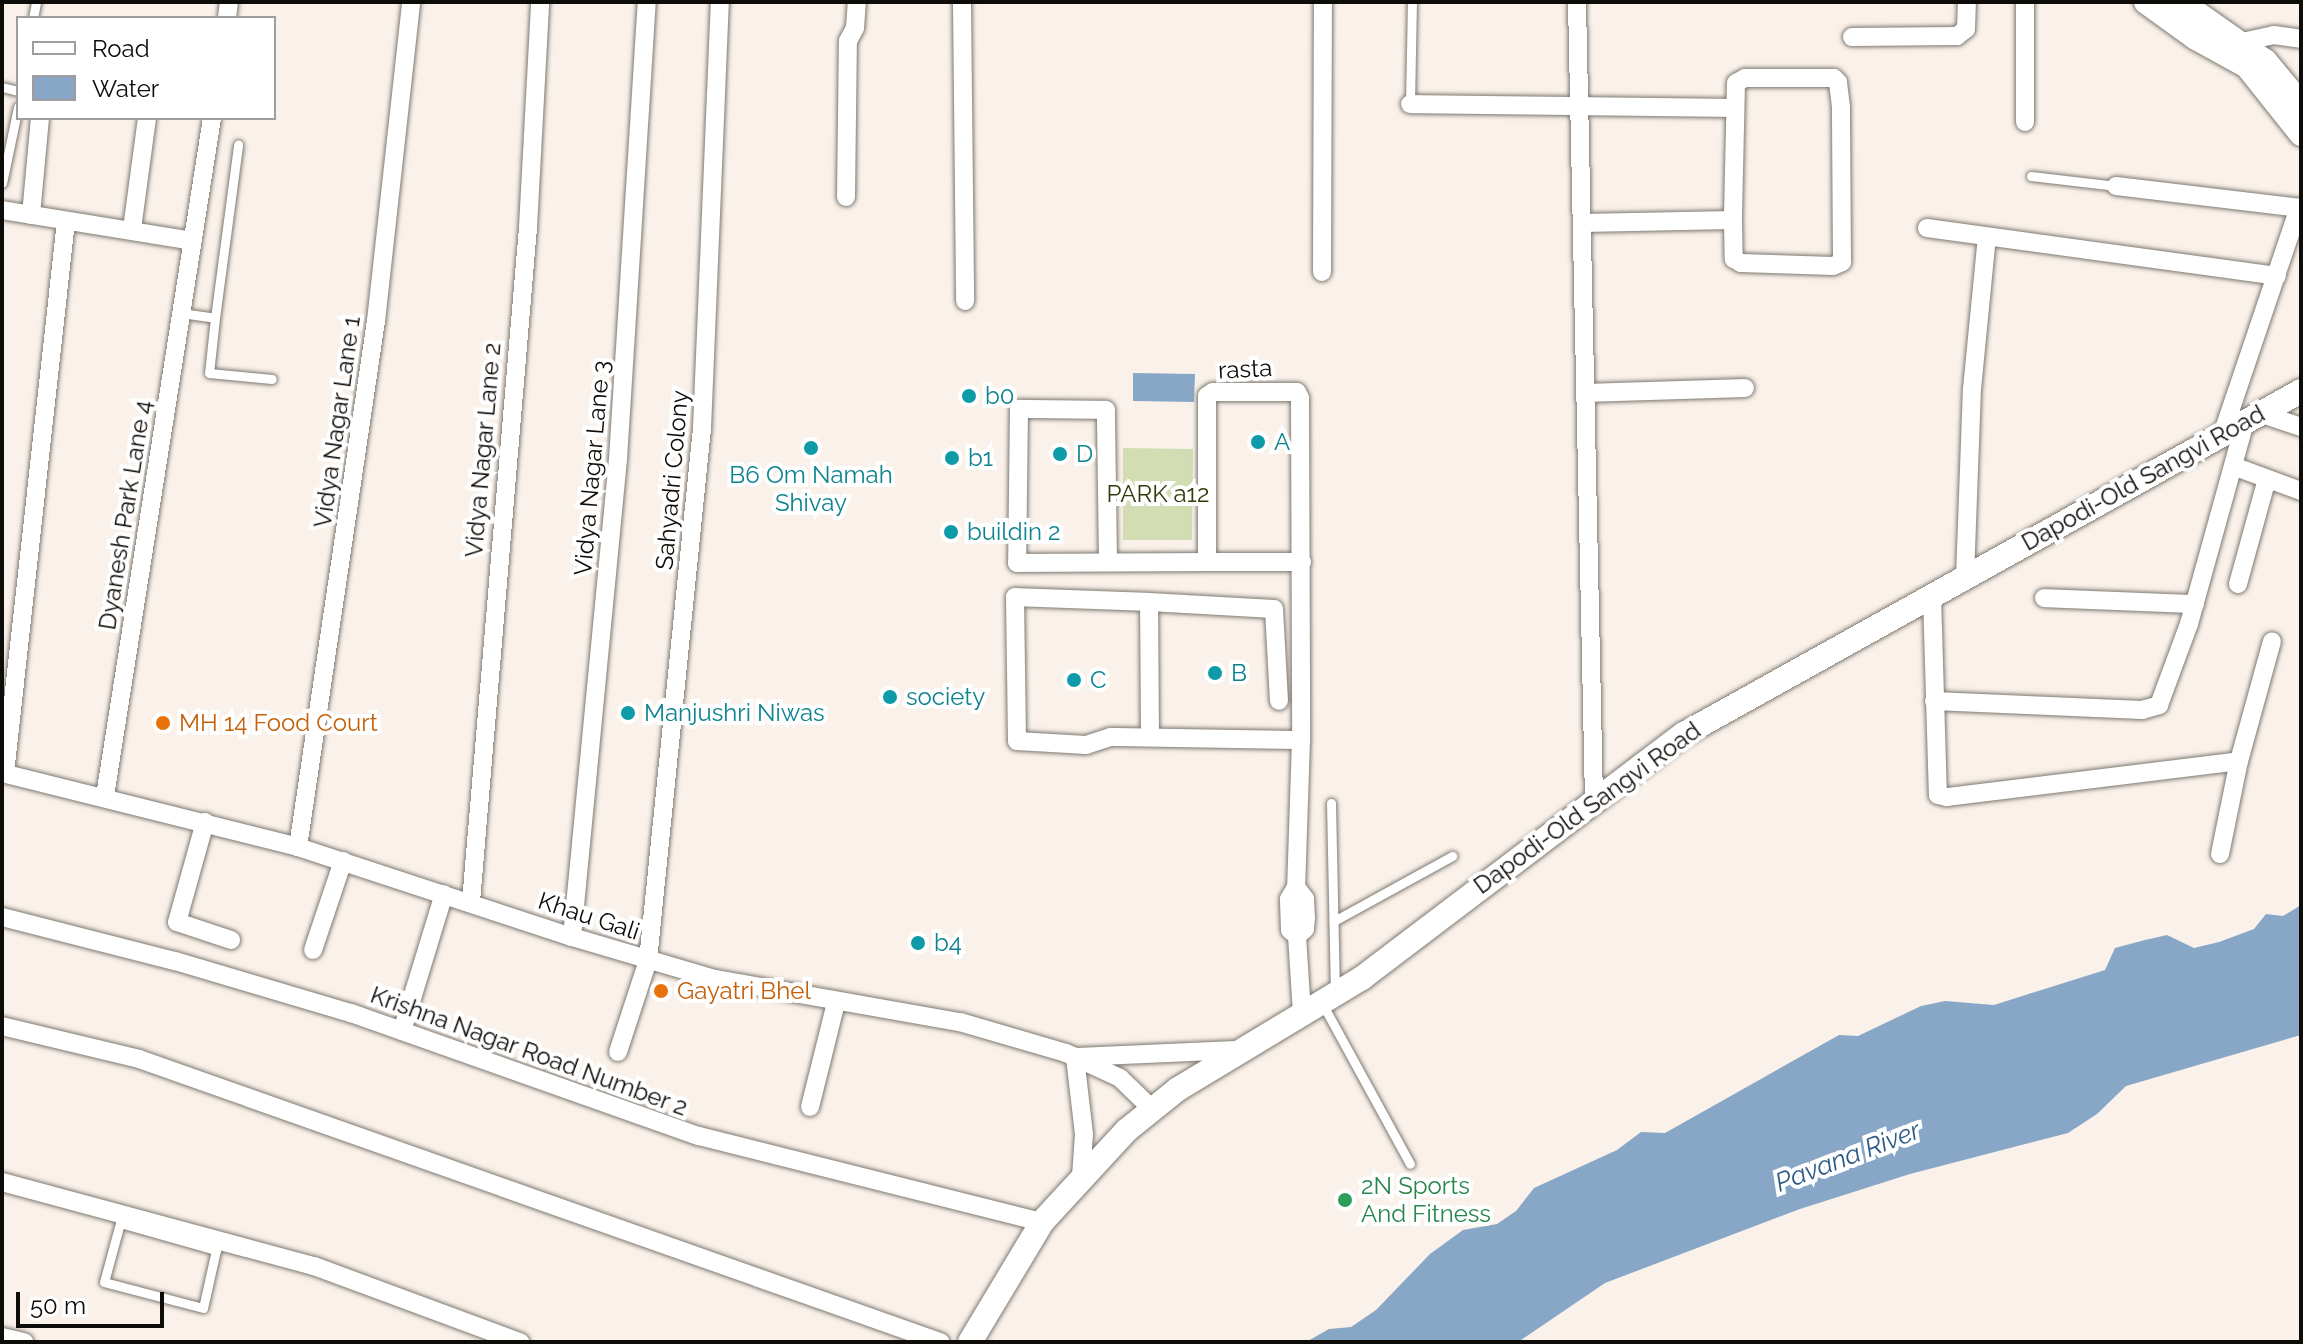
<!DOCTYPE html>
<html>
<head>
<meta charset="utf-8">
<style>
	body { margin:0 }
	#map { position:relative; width:2303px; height:1344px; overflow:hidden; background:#faf2ea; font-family:Raleway,sans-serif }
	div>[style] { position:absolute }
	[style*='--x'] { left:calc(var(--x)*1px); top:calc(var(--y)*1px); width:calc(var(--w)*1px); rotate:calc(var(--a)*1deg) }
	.green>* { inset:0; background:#d2ddb4 }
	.water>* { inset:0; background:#88a7c7 }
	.roads { filter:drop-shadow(0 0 2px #7e7871) drop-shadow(0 0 2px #7e7871) }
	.service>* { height:9px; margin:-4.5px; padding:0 4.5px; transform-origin:4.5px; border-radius:4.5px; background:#fff }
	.minor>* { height:18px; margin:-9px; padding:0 9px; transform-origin:9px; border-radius:9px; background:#fff }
	.tertiary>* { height:24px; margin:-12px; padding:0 12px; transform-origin:12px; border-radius:12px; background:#fff }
	.dots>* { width:22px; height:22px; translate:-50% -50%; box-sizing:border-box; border:4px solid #fff; border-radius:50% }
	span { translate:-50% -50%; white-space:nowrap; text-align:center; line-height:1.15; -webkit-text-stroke:8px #fff; paint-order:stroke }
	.street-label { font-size:24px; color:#0e0c09 }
	.culture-label { font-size:24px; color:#0d838f }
	.left { translate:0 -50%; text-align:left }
	.park-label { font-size:24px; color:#313a08 }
	.food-label { font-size:24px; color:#c56008 }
	.leisure-label { font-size:24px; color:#27864d }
	.water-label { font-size:26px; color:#2c5a86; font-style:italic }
	.frame { position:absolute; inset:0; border:4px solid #0e0c09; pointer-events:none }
	.legend { position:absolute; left:16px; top:16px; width:260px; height:104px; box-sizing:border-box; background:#fff; border:2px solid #9f9e9d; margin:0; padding:10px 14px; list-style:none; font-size:24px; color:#0e0c09 }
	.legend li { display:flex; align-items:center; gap:16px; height:40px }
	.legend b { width:40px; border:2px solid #9f9e9d }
	.scale { position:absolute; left:16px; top:1292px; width:148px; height:36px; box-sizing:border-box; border:4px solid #0e0c09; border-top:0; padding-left:10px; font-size:24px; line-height:28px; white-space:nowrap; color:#0e0c09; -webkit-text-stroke:6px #fff; paint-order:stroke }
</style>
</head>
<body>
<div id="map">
	<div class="green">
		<div style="clip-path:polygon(1123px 448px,1193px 449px,1192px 540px,1123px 540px)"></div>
	</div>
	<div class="water">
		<div style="clip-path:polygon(1133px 373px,1195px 374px,1194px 402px,1133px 401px)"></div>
		<div style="clip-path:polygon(2301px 905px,2301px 1035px,2126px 1086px,2097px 1114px,2068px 1133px,1910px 1174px,1800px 1209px,1605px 1283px,1518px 1342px,1306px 1342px,1329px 1329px,1351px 1327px,1376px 1310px,1430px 1254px,1463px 1230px,1497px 1224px,1516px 1211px,1534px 1188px,1617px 1150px,1641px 1132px,1665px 1133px,1839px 1035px,1858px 1036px,1921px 1006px,1945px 1001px,1994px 1005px,2016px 998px,2105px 970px,2115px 948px,2145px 940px,2167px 935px,2194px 948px,2219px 942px,2254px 929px,2266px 914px,2283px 916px)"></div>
	</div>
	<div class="roads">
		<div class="service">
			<div style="--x:33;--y:18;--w:16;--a:-79"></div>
			<div style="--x:2;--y:87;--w:16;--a:14"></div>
			<div style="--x:1410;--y:104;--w:102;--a:-88.9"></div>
			<div style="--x:2031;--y:176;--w:86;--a:6.7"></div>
			<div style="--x:2;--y:183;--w:78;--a:-78.1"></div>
			<div style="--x:181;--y:313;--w:34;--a:8"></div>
			<div style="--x:215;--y:318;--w:175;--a:-82.4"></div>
			<div style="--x:215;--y:318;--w:55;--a:96.2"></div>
			<div style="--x:209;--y:373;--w:63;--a:5.4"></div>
			<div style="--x:1331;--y:803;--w:187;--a:88.8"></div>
			<div style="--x:1334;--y:921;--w:135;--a:-28.8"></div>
			<div style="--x:1323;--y:1005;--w:181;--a:61.3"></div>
			<div style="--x:120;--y:1223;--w:100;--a:15.7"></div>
			<div style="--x:216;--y:1250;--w:59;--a:102.6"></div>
			<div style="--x:203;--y:1308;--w:102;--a:-165.3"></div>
			<div style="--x:104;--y:1282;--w:61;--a:-74.8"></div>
		</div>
		<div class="minor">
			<div style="--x:962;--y:2;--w:299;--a:89.4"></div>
			<div style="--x:1577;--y:2;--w:798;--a:88.78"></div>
			<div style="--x:2025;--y:2;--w:120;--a:90"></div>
			<div style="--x:227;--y:18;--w:16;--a:-83"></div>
			<div style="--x:1852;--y:37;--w:105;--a:-0.5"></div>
			<div style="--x:1957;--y:36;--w:11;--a:-38"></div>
			<div style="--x:1966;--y:29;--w:27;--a:-88"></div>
			<div style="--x:2233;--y:44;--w:42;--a:-12.4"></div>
			<div style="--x:2274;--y:35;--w:27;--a:8"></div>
			<div style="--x:1410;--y:104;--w:319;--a:0.7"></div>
			<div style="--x:2116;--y:186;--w:186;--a:6.8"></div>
			<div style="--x:846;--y:197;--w:156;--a:-89.3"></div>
			<div style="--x:848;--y:41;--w:15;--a:-62"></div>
			<div style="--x:855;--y:28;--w:26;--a:-86"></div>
			<div style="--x:2;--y:210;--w:193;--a:9.2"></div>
			<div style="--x:31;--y:215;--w:97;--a:-84.7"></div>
			<div style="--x:1582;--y:223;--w:151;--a:-1.1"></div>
			<div style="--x:1733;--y:220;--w:39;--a:89"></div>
			<div style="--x:1734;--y:259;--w:8;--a:30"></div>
			<div style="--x:1741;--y:263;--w:92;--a:1.9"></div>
			<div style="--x:1833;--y:266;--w:10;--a:-24"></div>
			<div style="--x:1842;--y:262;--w:155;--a:-90.4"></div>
			<div style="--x:1841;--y:107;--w:25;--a:-97"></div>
			<div style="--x:1838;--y:82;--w:6;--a:-135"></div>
			<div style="--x:1834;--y:78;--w:89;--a:180"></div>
			<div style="--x:1745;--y:78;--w:10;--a:151"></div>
			<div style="--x:1736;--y:83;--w:137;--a:91.3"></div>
			<div style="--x:1927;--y:228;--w:353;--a:7.8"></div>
			<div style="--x:132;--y:229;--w:112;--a:-82.3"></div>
			<div style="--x:1322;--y:272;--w:270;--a:-89.8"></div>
			<div style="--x:1585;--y:393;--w:160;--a:-1.8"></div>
			<div style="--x:2259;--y:413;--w:44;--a:18.4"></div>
			<div style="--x:2223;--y:432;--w:237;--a:-71.3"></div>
			<div style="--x:2233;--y:466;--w:72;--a:20.2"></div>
			<div style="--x:1108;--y:562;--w:152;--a:-90.8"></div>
			<div style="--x:1106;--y:410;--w:87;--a:-179.3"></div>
			<div style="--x:1019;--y:409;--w:154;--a:90.7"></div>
			<div style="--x:1017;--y:563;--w:190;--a:-0.3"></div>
			<div style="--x:1207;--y:562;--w:166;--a:-90"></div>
			<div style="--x:1207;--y:396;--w:7;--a:-34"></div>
			<div style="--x:1213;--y:392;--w:84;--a:0"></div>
			<div style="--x:1297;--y:392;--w:7;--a:63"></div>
			<div style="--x:1300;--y:398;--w:342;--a:89.8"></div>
			<div style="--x:1207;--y:562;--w:95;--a:0"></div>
			<div style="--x:1965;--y:578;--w:189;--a:-87.9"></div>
			<div style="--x:1972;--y:389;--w:153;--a:-84.4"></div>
			<div style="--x:2238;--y:584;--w:109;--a:-74.6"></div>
			<div style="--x:1932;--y:596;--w:199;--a:88.3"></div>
			<div style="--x:1938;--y:795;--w:9;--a:13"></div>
			<div style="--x:1947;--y:797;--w:294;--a:-7"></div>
			<div style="--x:2044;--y:598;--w:151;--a:2.3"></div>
			<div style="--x:1149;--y:602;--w:125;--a:3.2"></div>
			<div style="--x:1274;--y:609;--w:92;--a:86.9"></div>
			<div style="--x:1934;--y:701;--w:208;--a:2.5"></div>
			<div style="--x:2142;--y:710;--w:18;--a:-16"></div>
			<div style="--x:2159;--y:705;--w:86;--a:-69.7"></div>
			<div style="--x:2189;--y:624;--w:213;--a:-74.5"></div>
			<div style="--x:1150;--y:737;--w:135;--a:-90.4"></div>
			<div style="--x:1149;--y:602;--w:134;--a:-177.9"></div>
			<div style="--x:1015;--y:597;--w:144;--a:89.2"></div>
			<div style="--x:1017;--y:741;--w:69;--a:3.3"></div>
			<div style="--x:1086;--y:745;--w:25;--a:-18"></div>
			<div style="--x:1110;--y:737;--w:191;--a:0.9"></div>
			<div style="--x:1301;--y:740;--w:147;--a:91.9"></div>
			<div style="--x:2;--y:773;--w:305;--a:14"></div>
			<div style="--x:298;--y:847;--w:288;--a:18.2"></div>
			<div style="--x:572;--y:937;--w:149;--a:16.4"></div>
			<div style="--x:715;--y:979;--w:249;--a:10"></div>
			<div style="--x:960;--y:1022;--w:110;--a:16.3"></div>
			<div style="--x:1066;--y:1053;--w:60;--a:24.8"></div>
			<div style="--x:1120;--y:1078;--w:45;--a:44.1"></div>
			<div style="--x:5;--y:773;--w:555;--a:-83.69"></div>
			<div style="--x:105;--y:796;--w:686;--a:-81.03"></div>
			<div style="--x:205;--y:822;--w:104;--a:105.6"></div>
			<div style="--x:177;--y:922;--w:57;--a:18.4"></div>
			<div style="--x:298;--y:847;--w:532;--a:-81.57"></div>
			<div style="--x:376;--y:321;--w:321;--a:-83.7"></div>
			<div style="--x:2220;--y:854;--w:95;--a:-78.5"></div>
			<div style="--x:2239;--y:761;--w:124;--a:-74.6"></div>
			<div style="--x:1296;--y:887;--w:15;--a:53"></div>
			<div style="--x:1305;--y:899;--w:18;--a:87"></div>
			<div style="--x:1306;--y:917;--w:12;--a:95"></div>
			<div style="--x:1305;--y:929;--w:11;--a:139"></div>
			<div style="--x:1297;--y:936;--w:9;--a:-139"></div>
			<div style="--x:1290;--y:930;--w:31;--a:-92"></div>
			<div style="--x:1289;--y:899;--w:14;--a:-60"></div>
			<div style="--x:471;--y:902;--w:677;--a:-85.17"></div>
			<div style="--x:528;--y:227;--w:225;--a:-86.9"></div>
			<div style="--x:2;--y:917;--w:179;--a:14.3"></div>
			<div style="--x:175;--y:961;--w:184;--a:16.5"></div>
			<div style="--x:351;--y:1013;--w:369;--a:19.5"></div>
			<div style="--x:699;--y:1136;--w:354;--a:14.1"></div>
			<div style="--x:1297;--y:936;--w:78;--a:86.3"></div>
			<div style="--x:572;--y:937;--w:480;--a:-84.5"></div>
			<div style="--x:618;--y:459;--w:458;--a:-86.4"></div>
			<div style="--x:313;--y:950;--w:94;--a:-71.4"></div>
			<div style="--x:2;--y:1026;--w:141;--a:13.5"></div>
			<div style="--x:139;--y:1059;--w:850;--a:19.46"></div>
			<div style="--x:402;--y:1031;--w:143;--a:-73"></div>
			<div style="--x:618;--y:1052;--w:97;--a:-71.9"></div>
			<div style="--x:648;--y:960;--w:535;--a:-84.2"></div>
			<div style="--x:702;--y:428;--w:426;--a:-87.6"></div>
			<div style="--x:810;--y:1107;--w:107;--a:-76"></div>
			<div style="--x:1081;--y:1177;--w:43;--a:-86"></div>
			<div style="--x:1084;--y:1134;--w:78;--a:-96.7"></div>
			<div style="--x:1075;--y:1057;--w:163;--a:-2.5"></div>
			<div style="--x:2;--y:1182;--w:323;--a:15.1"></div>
			<div style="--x:314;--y:1266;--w:220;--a:20.3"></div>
			<div style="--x:2;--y:1337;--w:23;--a:13"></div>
		</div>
		<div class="tertiary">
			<div style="--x:2146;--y:2;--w:62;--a:35.8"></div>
			<div style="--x:2196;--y:38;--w:58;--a:28.8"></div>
			<div style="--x:2247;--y:66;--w:87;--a:51.5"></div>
			<div style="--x:2181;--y:2;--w:103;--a:35.1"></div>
			<div style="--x:2265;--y:61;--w:56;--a:50.1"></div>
			<div style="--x:970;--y:1342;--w:140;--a:-59"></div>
			<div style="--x:1042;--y:1222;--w:125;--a:-47.3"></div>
			<div style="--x:1127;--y:1130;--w:65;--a:-38.8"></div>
			<div style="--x:1178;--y:1089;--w:215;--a:-31.1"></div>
			<div style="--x:1362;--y:978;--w:404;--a:-37.2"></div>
			<div style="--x:1684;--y:734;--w:706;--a:-29.07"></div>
		</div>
	</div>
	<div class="dots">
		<div style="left:969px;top:396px;background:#0f9aa8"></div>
		<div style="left:1258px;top:442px;background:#0f9aa8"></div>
		<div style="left:811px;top:448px;background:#0f9aa8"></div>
		<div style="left:1060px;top:454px;background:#0f9aa8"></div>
		<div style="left:952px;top:458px;background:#0f9aa8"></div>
		<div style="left:951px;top:532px;background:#0f9aa8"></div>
		<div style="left:1215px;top:673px;background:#0f9aa8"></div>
		<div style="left:1074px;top:680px;background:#0f9aa8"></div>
		<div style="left:890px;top:697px;background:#0f9aa8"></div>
		<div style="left:628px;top:713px;background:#0f9aa8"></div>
		<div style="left:163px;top:723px;background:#e8710a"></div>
		<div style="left:918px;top:943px;background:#0f9aa8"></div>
		<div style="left:661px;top:991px;background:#e8710a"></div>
		<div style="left:1345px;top:1200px;background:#2e9e5b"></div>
	</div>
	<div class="street-label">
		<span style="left:1245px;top:369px;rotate:-3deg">rasta</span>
		<span style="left:337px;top:422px;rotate:-82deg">Vidya Nagar Lane 1</span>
		<span style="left:483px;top:450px;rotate:-85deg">Vidya Nagar Lane 2</span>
		<span style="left:592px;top:468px;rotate:-85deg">Vidya Nagar Lane 3</span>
		<span style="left:2143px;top:478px;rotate:-29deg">Dapodi-Old Sangvi Road</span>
		<span style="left:672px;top:480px;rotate:-85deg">Sahyadri Colony</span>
		<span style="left:125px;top:515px;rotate:-81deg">Dyanesh Park Lane 4</span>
		<span style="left:1587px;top:808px;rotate:-36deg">Dapodi-Old Sangvi Road</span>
		<span style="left:589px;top:916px;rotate:18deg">Khau Gali</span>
		<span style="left:529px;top:1051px;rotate:20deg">Krishna Nagar Road Number 2</span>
	</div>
	<div class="culture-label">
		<span class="left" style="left:985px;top:396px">b0</span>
		<span class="left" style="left:1274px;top:442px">A</span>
		<span class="left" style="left:1076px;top:454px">D</span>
		<span class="left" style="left:968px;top:458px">b1</span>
		<span style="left:811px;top:489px">B6 Om Namah<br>Shivay</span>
		<span class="left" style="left:967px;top:532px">buildin 2</span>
		<span class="left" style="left:1231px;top:673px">B</span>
		<span class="left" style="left:1090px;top:680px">C</span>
		<span class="left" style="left:906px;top:697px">society</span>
		<span class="left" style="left:644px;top:713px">Manjushri Niwas</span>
		<span class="left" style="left:934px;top:943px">b4</span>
	</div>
	<div class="park-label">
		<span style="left:1158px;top:494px">PARK a12</span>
	</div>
	<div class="food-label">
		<span class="left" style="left:179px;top:723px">MH 14 Food Court</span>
		<span class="left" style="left:677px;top:991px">Gayatri Bhel</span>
	</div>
	<div class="leisure-label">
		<span class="left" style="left:1361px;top:1200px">2N Sports<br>And Fitness</span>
	</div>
	<div class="water-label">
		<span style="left:1848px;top:1157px;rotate:-21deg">Pavana River</span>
	</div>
	<div class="frame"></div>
	<ul class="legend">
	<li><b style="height:10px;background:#fff"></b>Road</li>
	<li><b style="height:22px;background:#88a7c7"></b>Water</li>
	</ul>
	<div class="scale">50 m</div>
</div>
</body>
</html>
